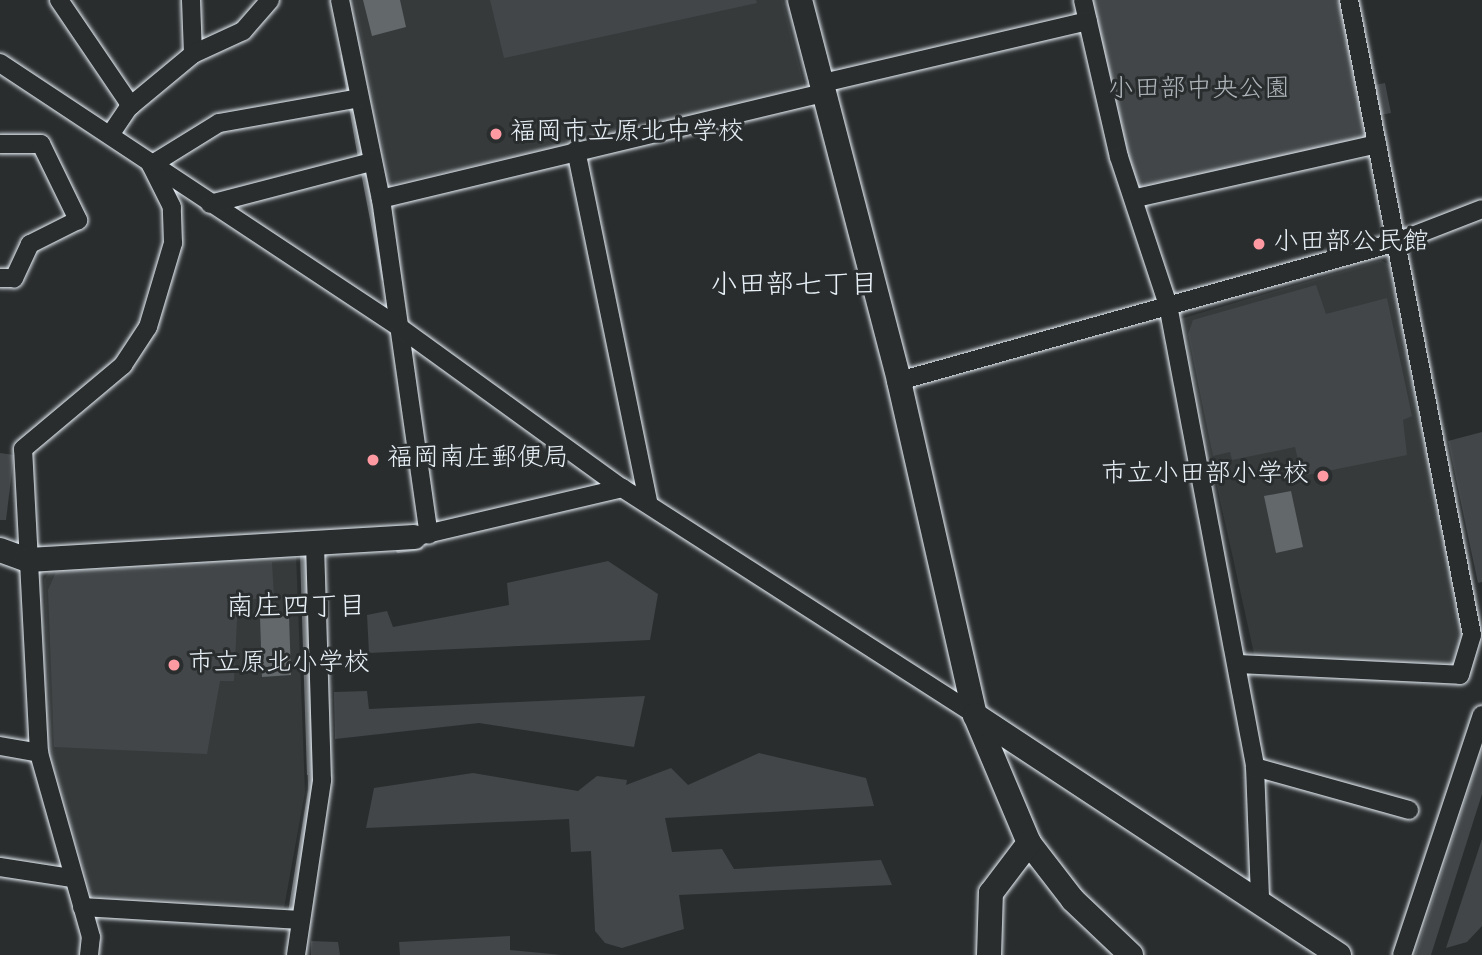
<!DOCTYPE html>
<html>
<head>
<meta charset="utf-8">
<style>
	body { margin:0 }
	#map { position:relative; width:1482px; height:955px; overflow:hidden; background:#2a2d2e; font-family:Dekko,"Klee One",sans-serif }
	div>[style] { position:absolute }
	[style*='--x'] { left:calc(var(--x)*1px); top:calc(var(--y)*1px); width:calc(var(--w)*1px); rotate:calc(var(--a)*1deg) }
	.built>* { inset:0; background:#363a3b }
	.green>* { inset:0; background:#424648 }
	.water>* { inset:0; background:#63686b }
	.stream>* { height:4.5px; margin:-2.25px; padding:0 2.25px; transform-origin:2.25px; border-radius:2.25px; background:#63686b }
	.roads { filter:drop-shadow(0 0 2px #e8f1f8) drop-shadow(0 0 2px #e8f1f8) }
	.street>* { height:18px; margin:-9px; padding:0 9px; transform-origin:9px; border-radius:9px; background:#2a2d2e }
	.secondary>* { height:24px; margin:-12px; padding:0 12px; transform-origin:12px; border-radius:12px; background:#2a2d2e }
	.dots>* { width:19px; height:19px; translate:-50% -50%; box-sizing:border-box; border:4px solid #2a2d2e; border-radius:50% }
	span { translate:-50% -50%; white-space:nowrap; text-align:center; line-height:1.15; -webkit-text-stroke:6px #2a2d2e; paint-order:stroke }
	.park-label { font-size:26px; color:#aeb5ba }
	.poi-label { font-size:26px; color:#e8f1f8 }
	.left { translate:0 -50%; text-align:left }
	.right { translate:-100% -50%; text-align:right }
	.neighbourhood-label { font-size:28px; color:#e8f1f8 }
</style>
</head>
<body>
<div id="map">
	<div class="built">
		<div style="clip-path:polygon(354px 0,783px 0,806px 92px,390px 184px)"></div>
		<div style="clip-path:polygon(1381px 260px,1390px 265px,1464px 633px,1455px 664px,1255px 658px,1180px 319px)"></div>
		<div style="clip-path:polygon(296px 554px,305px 792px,284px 908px,91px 896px,51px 750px,44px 579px,53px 567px)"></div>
	</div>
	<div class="green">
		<div style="clip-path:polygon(490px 0,756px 0,757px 3px,504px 58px)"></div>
		<div style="clip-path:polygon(1083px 0,1347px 0,1377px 144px,1136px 198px)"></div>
		<div style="clip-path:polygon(1385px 83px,1391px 113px,1380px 115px,1375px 85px)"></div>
		<div style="clip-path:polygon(1316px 285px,1326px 314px,1387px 298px,1412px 416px,1403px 420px,1407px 455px,1302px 476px,1295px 447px,1232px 460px,1230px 452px,1213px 456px,1188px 334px,1193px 320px)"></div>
		<div style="clip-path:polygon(1482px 432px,1482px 582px,1478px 583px,1448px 441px)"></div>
		<div style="clip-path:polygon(0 453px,14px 455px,6px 520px,0 520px)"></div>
		<div style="clip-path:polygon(608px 561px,658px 594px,650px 640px,369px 653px,367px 615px,387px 611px,393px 627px,509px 605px,507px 583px)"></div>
		<div style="clip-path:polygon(272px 562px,274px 598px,238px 600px,234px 681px,220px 681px,207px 754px,54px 747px,48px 590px,56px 572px)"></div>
		<div style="clip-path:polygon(367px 691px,369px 709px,645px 696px,634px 747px,479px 723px,335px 739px,334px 692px)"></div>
		<div style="clip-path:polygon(1482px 748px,1482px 794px,1431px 955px,1415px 955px)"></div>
		<div style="clip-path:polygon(759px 753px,866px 778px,874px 806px,665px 818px,672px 852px,722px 849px,734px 869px,881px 860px,892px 885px,679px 895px,684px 929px,622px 948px,605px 943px,595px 931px,591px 851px,571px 852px,569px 819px,366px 828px,374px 788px,473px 773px,578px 791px,597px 776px,627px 780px,626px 785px,671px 768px,688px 785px)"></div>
		<div style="clip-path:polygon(1482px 839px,1482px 926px,1467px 942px,1446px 948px)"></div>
		<div style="clip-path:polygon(510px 936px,510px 950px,562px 955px,400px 955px,399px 942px)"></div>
		<div style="clip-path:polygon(311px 941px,338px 942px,340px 955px,311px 955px)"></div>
	</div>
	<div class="water">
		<div style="clip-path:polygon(363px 0,400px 0,406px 27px,372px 36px)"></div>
		<div style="clip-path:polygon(1291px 491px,1303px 547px,1276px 553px,1264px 496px)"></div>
		<div style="clip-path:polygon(300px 554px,307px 556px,316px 774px,307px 775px)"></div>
		<div style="clip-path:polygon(289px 616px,291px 675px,262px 677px,260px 617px)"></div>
		<div style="clip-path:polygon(308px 790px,315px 790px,298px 908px,288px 912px)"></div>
	</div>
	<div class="stream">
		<div style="--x:343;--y:56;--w:41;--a:80.1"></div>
		<div style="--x:351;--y:104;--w:58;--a:80"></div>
		<div style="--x:363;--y:170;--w:110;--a:79"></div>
		<div style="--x:398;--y:550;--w:22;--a:-8"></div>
		<div style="--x:310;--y:769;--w:26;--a:88"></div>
	</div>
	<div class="roads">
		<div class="street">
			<div style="--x:59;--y:0;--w:128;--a:55.8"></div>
			<div style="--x:191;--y:0;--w:54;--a:87.9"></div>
			<div style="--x:340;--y:0;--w:203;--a:78.4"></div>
			<div style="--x:381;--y:199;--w:339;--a:81.9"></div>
			<div style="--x:1083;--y:0;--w:161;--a:77.1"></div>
			<div style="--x:1119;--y:157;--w:156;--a:71.7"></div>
			<div style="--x:1168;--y:305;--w:470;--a:79.3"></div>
			<div style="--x:1255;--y:767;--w:133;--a:87.8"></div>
			<div style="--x:0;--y:63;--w:482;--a:33.5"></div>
			<div style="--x:402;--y:329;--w:271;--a:35.9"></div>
			<div style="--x:622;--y:488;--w:420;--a:32.7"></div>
			<div style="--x:819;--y:84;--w:276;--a:-13.2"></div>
			<div style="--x:110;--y:135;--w:32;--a:-56"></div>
			<div style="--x:128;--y:108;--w:85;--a:-39.7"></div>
			<div style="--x:193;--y:54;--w:55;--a:-24.7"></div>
			<div style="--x:243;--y:31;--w:41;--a:-48.9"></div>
			<div style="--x:0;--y:144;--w:41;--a:0"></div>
			<div style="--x:41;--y:144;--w:85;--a:64"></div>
			<div style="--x:78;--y:220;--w:54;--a:153.4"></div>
			<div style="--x:30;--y:244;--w:38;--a:115"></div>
			<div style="--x:14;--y:278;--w:14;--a:180"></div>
			<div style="--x:576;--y:150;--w:359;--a:78.4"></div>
			<div style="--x:1136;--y:198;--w:247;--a:-12.6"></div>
			<div style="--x:381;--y:199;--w:453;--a:-13.5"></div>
			<div style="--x:210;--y:204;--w:166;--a:-14.6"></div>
			<div style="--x:899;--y:381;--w:517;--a:-15.6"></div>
			<div style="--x:1397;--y:242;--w:91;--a:-21.2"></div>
			<div style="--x:418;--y:536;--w:210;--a:-13.2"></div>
			<div style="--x:1238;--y:664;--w:222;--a:2.8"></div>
			<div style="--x:1460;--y:675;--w:42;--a:-73.3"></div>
			<div style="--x:1472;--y:635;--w:647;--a:-100.96"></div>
			<div style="--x:0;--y:746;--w:40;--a:10"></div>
			<div style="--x:1255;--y:767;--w:160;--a:15.6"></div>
			<div style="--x:0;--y:867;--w:73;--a:8.7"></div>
			<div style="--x:82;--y:907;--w:219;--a:3.4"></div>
			<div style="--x:89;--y:955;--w:18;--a:-84"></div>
			<div style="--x:91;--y:937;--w:191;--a:-105.8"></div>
			<div style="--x:39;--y:753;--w:304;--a:-93"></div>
			<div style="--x:23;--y:449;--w:131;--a:-40"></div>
			<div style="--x:123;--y:365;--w:45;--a:-56.7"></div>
			<div style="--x:148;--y:327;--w:88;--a:-73.4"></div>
			<div style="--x:173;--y:243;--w:36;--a:-92"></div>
			<div style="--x:172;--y:207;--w:47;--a:-116.6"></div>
			<div style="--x:151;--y:165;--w:80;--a:-31.7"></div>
			<div style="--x:219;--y:123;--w:142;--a:-10.1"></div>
			<div style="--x:296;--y:955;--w:177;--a:-81.5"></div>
			<div style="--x:322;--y:780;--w:237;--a:-91.7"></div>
			<div style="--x:1402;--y:955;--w:253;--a:-71.6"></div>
		</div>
		<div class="secondary">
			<div style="--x:800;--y:0;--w:394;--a:75.4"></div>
			<div style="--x:899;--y:381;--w:343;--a:77.2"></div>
			<div style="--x:975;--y:715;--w:139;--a:67.1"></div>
			<div style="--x:1029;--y:843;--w:72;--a:52.3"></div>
			<div style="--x:1073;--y:900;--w:80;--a:43.5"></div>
			<div style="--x:0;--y:550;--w:30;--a:20"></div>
			<div style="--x:28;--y:560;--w:387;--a:-3.4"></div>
			<div style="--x:975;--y:715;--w:436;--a:33.4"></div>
			<div style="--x:989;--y:955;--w:62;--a:-88.2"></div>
			<div style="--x:991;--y:893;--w:63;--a:-52.8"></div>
		</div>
	</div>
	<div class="dots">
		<div style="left:496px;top:134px;background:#ff9aa2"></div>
		<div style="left:1259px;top:244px;background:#ff9aa2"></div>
		<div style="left:373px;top:460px;background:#ff9aa2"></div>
		<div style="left:1323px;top:476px;background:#ff9aa2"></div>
		<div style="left:174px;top:665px;background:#ff9aa2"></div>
	</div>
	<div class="park-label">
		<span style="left:1199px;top:91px">小田部中央公園</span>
	</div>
	<div class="poi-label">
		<span class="left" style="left:510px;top:134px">福岡市立原北中学校</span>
		<span class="left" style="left:1273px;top:244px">小田部公民館</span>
		<span class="left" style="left:387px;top:460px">福岡南庄郵便局</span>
		<span class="right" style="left:1309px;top:476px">市立小田部小学校</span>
		<span class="left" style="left:188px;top:665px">市立原北小学校</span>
	</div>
	<div class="neighbourhood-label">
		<span style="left:794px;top:288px">小田部七丁目</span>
		<span style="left:296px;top:610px">南庄四丁目</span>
	</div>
</div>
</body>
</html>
